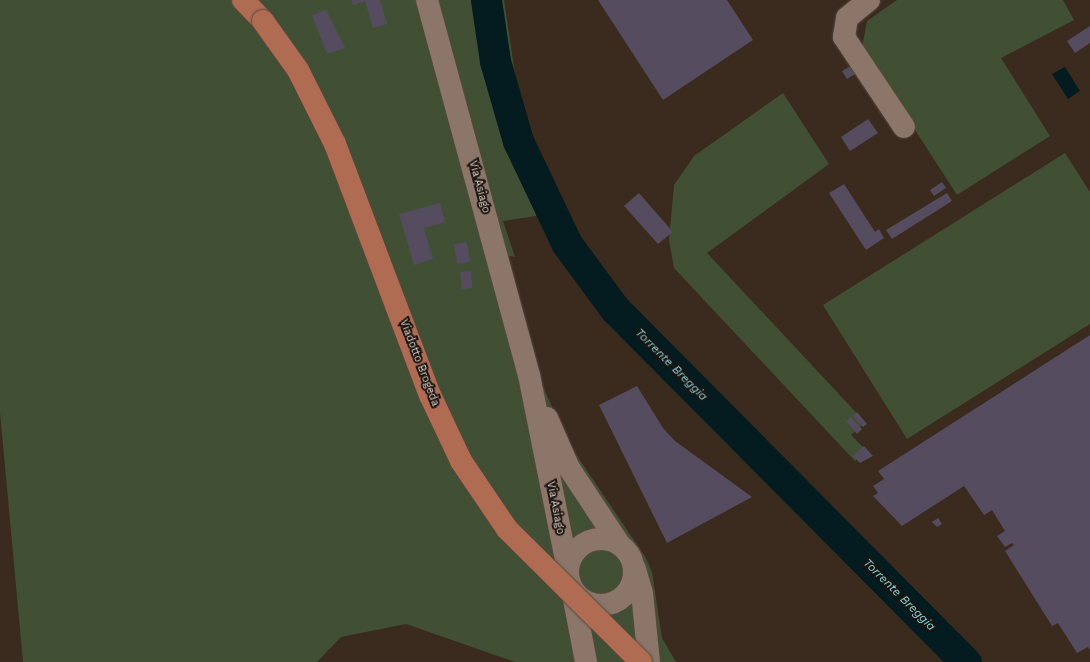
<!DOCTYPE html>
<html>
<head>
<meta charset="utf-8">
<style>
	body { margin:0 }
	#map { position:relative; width:1090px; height:662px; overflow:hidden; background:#3b2a1e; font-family:"Work Sans",sans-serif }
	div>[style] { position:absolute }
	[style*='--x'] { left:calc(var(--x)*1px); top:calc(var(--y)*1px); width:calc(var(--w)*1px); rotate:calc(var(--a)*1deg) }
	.green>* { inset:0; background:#415034 }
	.water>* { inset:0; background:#041c1f }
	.river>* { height:31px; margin:-15.5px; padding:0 15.5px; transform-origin:15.5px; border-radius:15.5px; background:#041c1f }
	.building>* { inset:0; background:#554c5f }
	.roads { filter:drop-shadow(0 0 1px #56483e) drop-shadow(0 0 1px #56483e) }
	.minor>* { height:22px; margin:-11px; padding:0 11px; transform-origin:11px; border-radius:11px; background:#8b7669 }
	.minor>.ring { margin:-11px; padding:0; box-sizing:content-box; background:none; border:22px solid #8b7669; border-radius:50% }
	.major>* { height:22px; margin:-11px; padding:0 11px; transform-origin:11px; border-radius:11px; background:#b06c52 }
	.bridges { filter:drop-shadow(0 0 1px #56483e) drop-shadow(0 0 1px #56483e) }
	.major-bridge>* { height:22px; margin:-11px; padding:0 11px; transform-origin:11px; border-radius:11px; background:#b06c52 }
	span { translate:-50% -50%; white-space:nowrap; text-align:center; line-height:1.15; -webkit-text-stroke:4px #1c140f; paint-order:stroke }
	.street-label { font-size:11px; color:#ddd2ca }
	.water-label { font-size:12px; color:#81d2dc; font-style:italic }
</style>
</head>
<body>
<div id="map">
	<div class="green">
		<div style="clip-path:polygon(0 0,504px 0,536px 216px,503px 221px,515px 257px,505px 255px,533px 365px,569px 444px,646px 558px,652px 572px,662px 638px,676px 662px,515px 662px,406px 624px,341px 637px,317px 662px,23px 662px,0 412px)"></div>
		<div style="clip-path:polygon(897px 0,1063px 0,1074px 20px,1001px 58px,1050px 136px,957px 195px,862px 48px,867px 21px)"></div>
		<div style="clip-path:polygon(783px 93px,829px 164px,707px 253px,865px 422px,851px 435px,867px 451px,855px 461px,674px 268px,669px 240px,674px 185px,694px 156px)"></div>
		<div style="clip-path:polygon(1065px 153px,1090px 192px,1090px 324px,907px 439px,823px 305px)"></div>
	</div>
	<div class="water">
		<div style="clip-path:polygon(1065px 67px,1080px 91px,1068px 99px,1052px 74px)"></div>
	</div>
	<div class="river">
		<div style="--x:486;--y:0;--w:62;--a:81.6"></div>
		<div style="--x:495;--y:61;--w:83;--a:74"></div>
		<div style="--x:518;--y:141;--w:114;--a:64.6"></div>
		<div style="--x:567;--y:244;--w:81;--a:53.6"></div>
		<div style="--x:615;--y:309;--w:498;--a:45.2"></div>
	</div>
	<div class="building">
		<div style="clip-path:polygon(352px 0,380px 0,387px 24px,373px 28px,365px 1px,353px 5px)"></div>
		<div style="clip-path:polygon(598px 0,727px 0,753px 40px,663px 100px)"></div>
		<div style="clip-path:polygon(326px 10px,345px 48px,327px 54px,312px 15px)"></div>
		<div style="clip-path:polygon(1090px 26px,1090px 43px,1075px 53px,1067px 41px)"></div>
		<div style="clip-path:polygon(852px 65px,857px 73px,847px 79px,842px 71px)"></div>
		<div style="clip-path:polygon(868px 119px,878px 133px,850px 151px,841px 137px)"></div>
		<div style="clip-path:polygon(942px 182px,946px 188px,934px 196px,930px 190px)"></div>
		<div style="clip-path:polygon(844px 184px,875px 232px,879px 229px,884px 238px,866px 250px,829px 193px)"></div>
		<div style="clip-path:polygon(639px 193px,673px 232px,658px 244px,624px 206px)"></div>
		<div style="clip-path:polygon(947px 193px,952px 201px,892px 239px,886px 230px)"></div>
		<div style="clip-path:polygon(440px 203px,445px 222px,424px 228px,433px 259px,414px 265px,399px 214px)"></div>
		<div style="clip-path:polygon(467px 242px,470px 262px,457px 264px,454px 244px)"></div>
		<div style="clip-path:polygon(471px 271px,472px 288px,462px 289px,460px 272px)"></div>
		<div style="clip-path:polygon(1090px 335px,1090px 650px,1088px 647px,1077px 653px,1058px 623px,1052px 626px,1005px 551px,1014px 545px,1012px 543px,1005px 547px,997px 536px,1005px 531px,992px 510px,984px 515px,964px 486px,902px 526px,873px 496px,878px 493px,873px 486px,884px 479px,878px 471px)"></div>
		<div style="clip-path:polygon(637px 386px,663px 428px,675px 441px,752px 497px,667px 543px,599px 405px)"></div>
		<div style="clip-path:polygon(857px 412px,867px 424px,863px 427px,853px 416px)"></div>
		<div style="clip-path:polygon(851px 417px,862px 429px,857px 434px,846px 421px)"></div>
		<div style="clip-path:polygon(864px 446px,873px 456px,860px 463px,853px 456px)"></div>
		<div style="clip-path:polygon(938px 518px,942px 524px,937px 527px,932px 522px)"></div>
	</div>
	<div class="roads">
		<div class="minor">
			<div style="--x:427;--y:0;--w:389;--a:74.8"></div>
			<div style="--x:529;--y:375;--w:199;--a:78.7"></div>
			<div style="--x:869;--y:0;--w:28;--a:141"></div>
			<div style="--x:847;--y:18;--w:19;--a:99"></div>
			<div style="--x:844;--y:37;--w:108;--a:56.3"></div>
			<div style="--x:547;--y:418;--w:55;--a:66.3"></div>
			<div style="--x:569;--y:468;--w:92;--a:56.5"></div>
			<div class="ring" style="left:568px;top:539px;width:44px;height:44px"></div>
			<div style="--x:635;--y:569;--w:25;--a:74"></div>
			<div style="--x:642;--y:593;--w:69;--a:84.2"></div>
			<div style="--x:572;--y:589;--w:74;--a:79.1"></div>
		</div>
		<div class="major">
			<div style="--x:243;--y:0;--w:29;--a:46"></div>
		</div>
	</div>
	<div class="bridges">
		<div class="major-bridge">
			<div style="--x:263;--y:21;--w:60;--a:54.5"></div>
			<div style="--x:298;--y:70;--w:83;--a:63.4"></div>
			<div style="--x:335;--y:144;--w:268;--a:69.3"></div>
			<div style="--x:430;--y:395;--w:73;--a:64.8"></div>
			<div style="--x:461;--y:461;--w:82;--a:55.9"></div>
			<div style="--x:507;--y:529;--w:189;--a:44.8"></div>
		</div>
	</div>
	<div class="street-label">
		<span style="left:479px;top:187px;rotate:75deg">Via Asiago</span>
		<span style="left:419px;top:363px;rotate:69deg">Viadotto Brogeda</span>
		<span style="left:555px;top:508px;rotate:79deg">Via Asiago</span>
	</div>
	<div class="water-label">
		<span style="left:671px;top:365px;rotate:45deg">Torrente Breggia</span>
		<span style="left:899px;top:595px;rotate:45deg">Torrente Breggia</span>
	</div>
</div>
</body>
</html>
